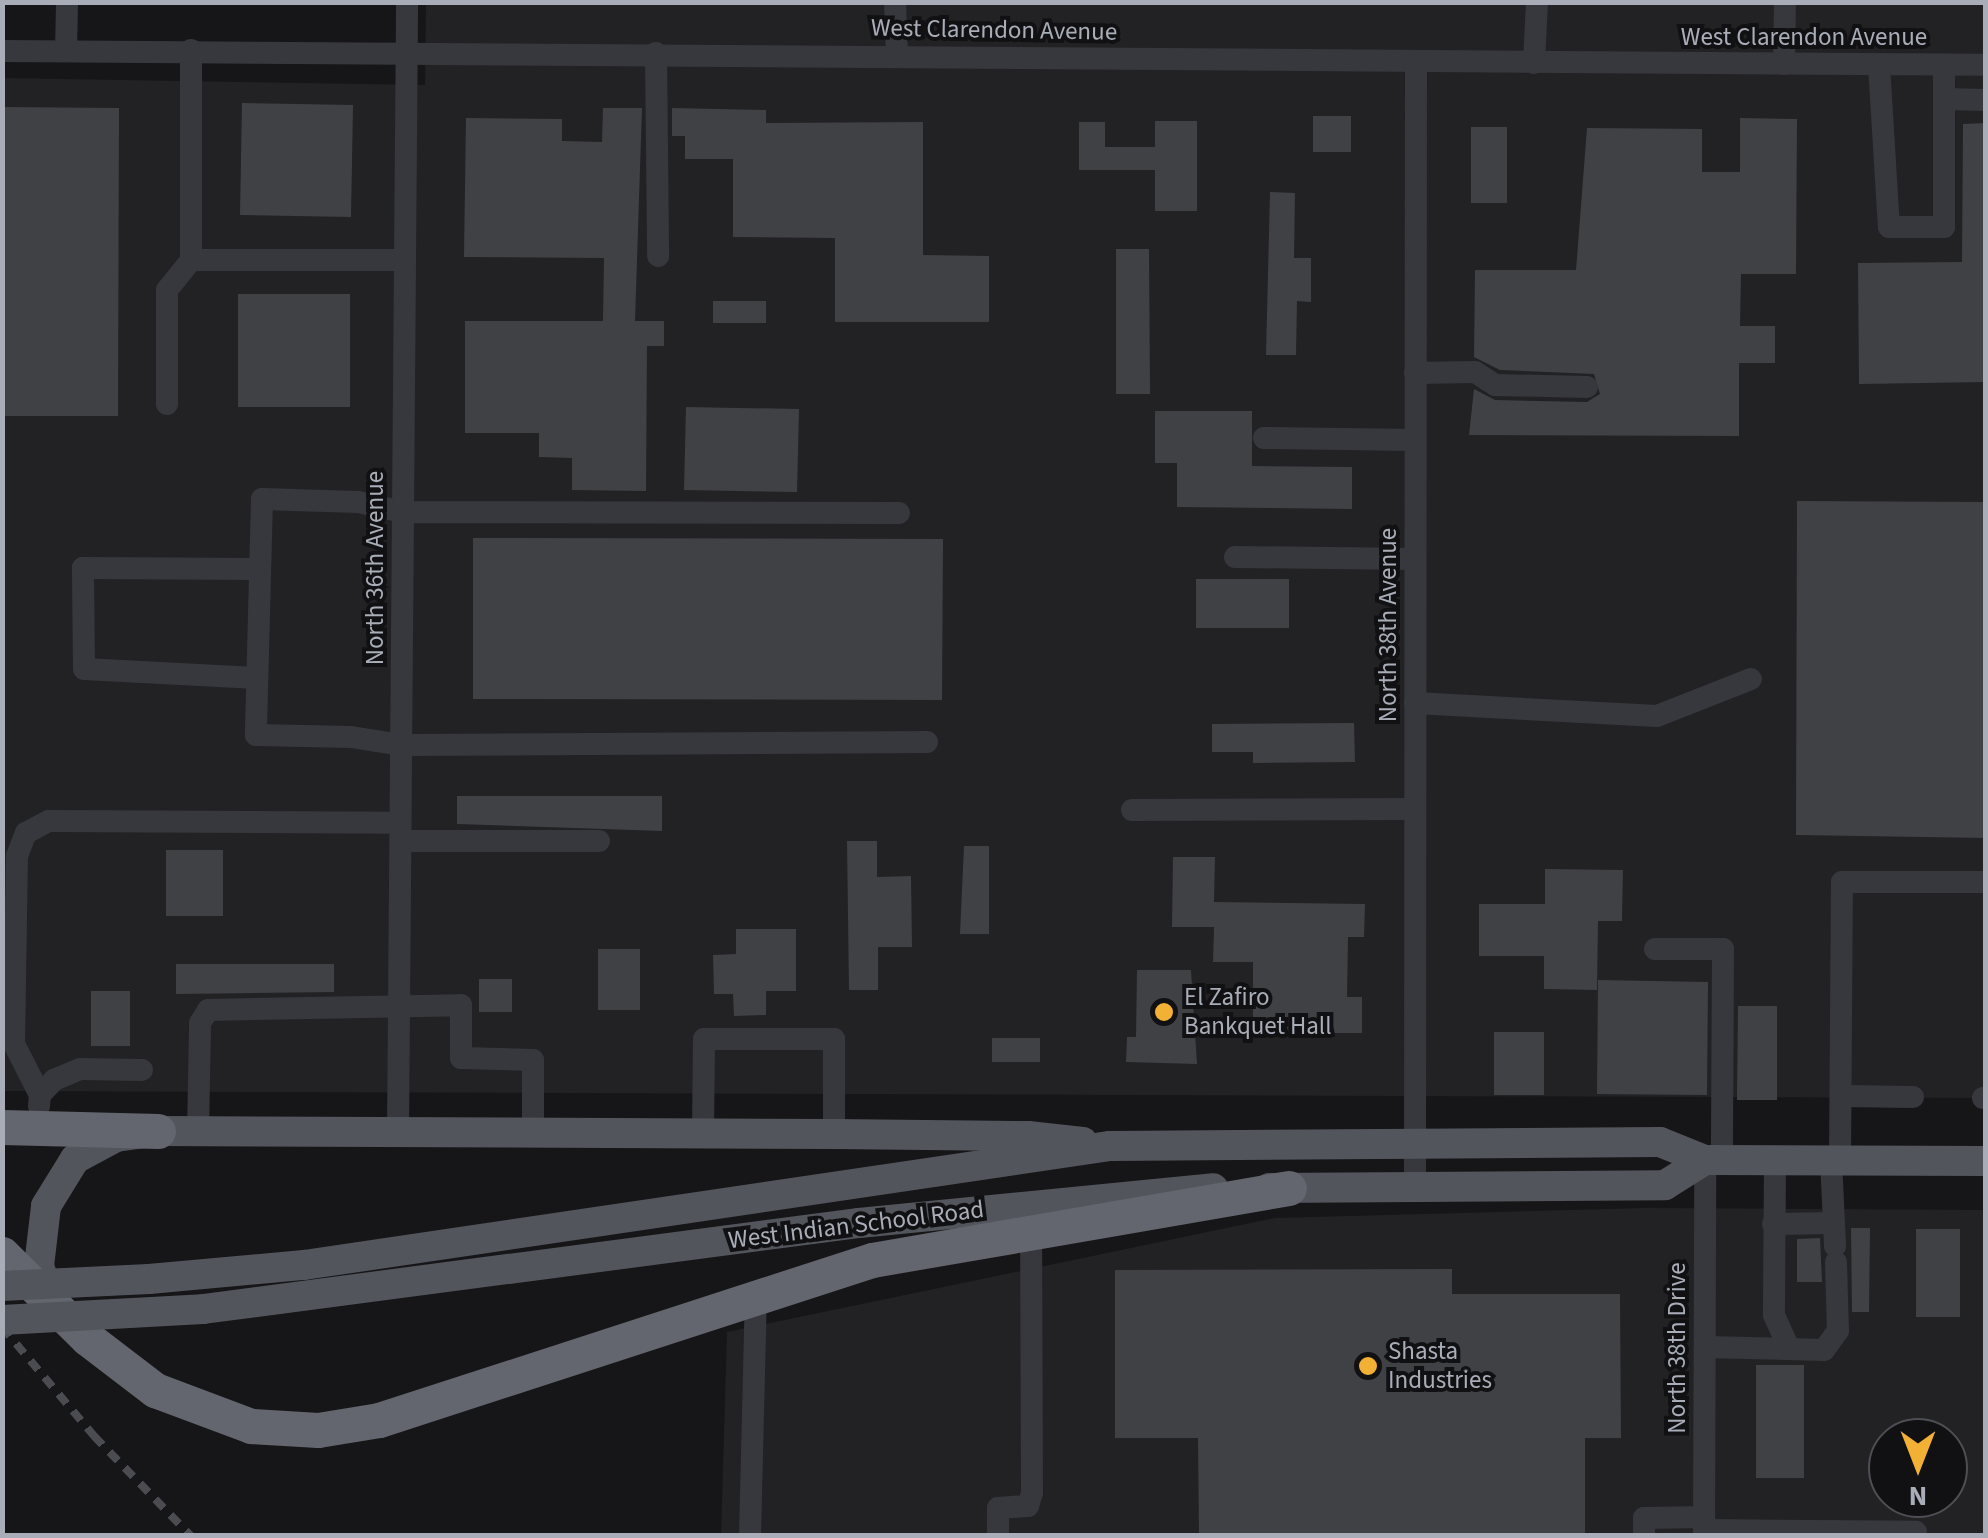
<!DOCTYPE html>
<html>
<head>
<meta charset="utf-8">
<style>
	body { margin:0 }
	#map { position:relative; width:1988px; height:1538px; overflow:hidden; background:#161618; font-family:"Source Sans 3",sans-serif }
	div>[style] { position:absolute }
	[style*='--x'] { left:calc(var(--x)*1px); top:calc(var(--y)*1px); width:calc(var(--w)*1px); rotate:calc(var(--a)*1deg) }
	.built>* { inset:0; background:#222225 }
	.building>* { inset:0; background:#404145 }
	.minor>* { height:22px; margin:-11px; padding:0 11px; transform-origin:11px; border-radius:11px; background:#37383d }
	.major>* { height:30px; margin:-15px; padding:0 15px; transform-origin:15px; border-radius:15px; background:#53555c }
	.highway>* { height:35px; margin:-17.5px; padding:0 17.5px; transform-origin:17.5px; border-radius:17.5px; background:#63666e }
	.rail>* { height:8px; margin-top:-4px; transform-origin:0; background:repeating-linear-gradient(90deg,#4a4c52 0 12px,transparent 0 22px) }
	.major-bridge>* { height:30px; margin:-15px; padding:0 15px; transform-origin:15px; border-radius:15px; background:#53555c }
	.dots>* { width:28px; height:28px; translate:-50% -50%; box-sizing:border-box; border:5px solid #111113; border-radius:50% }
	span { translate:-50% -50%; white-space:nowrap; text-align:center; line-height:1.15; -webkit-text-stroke:8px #111113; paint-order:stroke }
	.street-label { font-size:25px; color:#a8adb8 }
	.poi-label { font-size:25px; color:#a8adb8 }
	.left { translate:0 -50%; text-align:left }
	.frame { position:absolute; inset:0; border:5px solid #a8adb8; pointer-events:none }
	.north { position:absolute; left:1868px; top:1418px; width:100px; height:100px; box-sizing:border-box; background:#111113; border:2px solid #4d4f55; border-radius:50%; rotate:180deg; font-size:28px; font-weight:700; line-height:40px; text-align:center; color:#a8adb8 }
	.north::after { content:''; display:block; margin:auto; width:35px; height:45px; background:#f2b134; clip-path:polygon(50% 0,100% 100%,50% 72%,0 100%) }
</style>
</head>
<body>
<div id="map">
	<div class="built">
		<div style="clip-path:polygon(426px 2px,1985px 3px,1985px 1098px,3px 1091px,3px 78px,425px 85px)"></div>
		<div style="clip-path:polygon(evenodd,1646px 1208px,1985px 1210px,1985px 1535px,721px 1536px,727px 1332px,1275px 1218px,1646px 1208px,1888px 1438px,1948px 1438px,1948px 1498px,1888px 1498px,1888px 1438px)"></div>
	</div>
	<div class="building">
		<div style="clip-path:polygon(242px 103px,353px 105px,351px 217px,240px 215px)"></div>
		<div style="clip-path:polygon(2px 107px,119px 108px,118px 416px,2px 416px)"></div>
		<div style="clip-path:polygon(603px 108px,642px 108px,635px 321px,664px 321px,664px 346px,647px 346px,646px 491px,572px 490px,572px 458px,539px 457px,539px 433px,465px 433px,465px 321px,603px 321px,604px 258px,464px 257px,466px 118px,562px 119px,562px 141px,602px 142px)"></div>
		<div style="clip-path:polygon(672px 108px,766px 110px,766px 123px,923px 122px,923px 255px,989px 256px,989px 322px,835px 322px,835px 238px,733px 237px,733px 159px,685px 159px,685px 136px,672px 136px)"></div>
		<div style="clip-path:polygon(1313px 116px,1351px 116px,1351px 152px,1313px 152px)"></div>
		<div style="clip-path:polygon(1740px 118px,1797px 119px,1796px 274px,1741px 274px,1740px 326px,1775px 326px,1775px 363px,1739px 363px,1739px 436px,1469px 435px,1474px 389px,1495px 400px,1587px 402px,1600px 394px,1594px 374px,1500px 370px,1474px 357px,1475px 270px,1576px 270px,1587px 128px,1702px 129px,1702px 172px,1740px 172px)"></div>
		<div style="clip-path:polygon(1155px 121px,1197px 121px,1197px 211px,1155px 211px,1155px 170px,1079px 170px,1079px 122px,1105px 122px,1105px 147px,1155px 147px)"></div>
		<div style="clip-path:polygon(1986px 123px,1986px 382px,1859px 384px,1858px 263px,1962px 262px,1963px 124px)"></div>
		<div style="clip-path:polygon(1471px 127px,1507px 127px,1507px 203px,1471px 203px)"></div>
		<div style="clip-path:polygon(1270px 192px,1295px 193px,1294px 258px,1311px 258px,1311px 302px,1297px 301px,1296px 355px,1266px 355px)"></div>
		<div style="clip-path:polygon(1116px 249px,1149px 249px,1150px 394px,1116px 394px)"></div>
		<div style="clip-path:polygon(238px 294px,350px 294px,350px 407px,238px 407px)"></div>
		<div style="clip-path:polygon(713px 301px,766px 301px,766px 323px,713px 323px)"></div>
		<div style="clip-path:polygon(686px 407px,799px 409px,797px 492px,684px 490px)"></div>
		<div style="clip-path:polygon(1155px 411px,1252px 411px,1252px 466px,1352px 467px,1352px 509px,1177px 507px,1177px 463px,1155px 463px)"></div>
		<div style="clip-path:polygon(1797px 501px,1986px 502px,1986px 838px,1796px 835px)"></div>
		<div style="clip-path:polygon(473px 538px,943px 539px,942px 700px,473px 699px)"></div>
		<div style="clip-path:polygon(1196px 579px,1289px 579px,1289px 628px,1196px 628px)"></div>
		<div style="clip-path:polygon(1354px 723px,1355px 762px,1253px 763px,1253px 752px,1212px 752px,1212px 724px)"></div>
		<div style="clip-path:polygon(457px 796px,662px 796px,662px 831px,457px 824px)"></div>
		<div style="clip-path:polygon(847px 841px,877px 841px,877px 877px,911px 876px,912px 947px,878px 947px,878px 990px,849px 990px)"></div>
		<div style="clip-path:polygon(964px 846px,989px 846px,989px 934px,960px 934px)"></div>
		<div style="clip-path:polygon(166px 850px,223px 850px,223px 916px,166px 916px)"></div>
		<div style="clip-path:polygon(1173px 857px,1215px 857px,1214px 902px,1365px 904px,1364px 937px,1348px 937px,1347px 997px,1362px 997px,1362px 1033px,1253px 1033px,1253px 962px,1213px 962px,1214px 927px,1172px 927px)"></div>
		<div style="clip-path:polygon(1545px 869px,1623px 870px,1622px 921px,1598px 921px,1597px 990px,1544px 989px,1544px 956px,1479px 956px,1479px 904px,1545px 904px)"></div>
		<div style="clip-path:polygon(736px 929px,796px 929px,796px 991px,766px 991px,766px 1015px,734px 1016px,733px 994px,714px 994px,713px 955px,736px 954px)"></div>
		<div style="clip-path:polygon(598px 949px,640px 949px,640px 1010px,598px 1010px)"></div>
		<div style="clip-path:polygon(176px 964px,334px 964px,334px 992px,176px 994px)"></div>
		<div style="clip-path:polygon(1137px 970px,1191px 970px,1197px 1064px,1126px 1062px,1127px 1037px,1136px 1037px)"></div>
		<div style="clip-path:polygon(479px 979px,512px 979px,512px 1012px,479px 1012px)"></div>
		<div style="clip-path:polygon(1598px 980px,1708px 982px,1707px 1095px,1597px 1094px)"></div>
		<div style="clip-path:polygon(91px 991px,130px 991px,130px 1046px,91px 1046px)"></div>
		<div style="clip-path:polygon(1738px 1006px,1777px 1006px,1777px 1100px,1737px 1100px)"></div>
		<div style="clip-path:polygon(1494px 1032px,1544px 1032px,1544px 1095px,1494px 1095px)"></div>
		<div style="clip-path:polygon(992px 1038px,1040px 1038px,1040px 1062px,992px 1062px)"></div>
		<div style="clip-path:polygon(1851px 1228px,1870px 1228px,1869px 1312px,1852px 1312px)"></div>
		<div style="clip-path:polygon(1916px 1229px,1960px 1229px,1960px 1317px,1916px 1317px)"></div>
		<div style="clip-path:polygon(1820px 1238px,1822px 1282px,1797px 1282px,1797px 1239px)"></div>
		<div style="clip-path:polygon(1452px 1269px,1452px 1294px,1620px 1294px,1621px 1438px,1585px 1438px,1585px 1536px,1199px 1536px,1198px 1438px,1115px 1438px,1115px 1270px)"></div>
		<div style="clip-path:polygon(1756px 1365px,1804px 1365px,1804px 1478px,1756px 1478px)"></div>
	</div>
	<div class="minor">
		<div style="--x:895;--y:2;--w:55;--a:87.9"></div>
		<div style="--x:191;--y:50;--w:210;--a:90"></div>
		<div style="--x:191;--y:260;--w:214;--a:0"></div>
		<div style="--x:2;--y:51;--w:1984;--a:0.4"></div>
		<div style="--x:66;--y:51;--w:49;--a:-88.8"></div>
		<div style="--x:656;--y:53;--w:203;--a:89.4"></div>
		<div style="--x:1534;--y:63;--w:61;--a:-87.2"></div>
		<div style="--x:1784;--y:64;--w:62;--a:-89.1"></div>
		<div style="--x:1879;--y:65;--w:162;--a:86.5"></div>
		<div style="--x:1889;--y:227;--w:55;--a:0"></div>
		<div style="--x:1944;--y:227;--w:162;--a:-90"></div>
		<div style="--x:1944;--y:99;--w:42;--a:1.4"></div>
		<div style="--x:1415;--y:373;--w:60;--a:-1"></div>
		<div style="--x:1475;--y:372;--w:24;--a:33"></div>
		<div style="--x:1495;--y:385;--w:92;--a:1.2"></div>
		<div style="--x:167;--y:404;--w:114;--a:-90"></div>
		<div style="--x:167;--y:290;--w:38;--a:-51"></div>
		<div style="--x:1264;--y:438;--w:151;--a:0.8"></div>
		<div style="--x:899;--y:513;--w:496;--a:-179.9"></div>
		<div style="--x:403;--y:512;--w:46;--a:-167.5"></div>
		<div style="--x:358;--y:502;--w:96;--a:-178.2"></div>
		<div style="--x:262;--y:499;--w:236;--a:91.5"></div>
		<div style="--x:256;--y:735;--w:95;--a:1.2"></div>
		<div style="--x:351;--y:737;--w:52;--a:8.9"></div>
		<div style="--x:402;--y:745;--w:525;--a:-0.33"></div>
		<div style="--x:1235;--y:557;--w:180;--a:0.6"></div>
		<div style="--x:257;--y:678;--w:173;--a:-177"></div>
		<div style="--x:84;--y:669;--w:101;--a:-90.6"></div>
		<div style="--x:83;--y:568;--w:177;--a:0.3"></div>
		<div style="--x:1415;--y:703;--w:242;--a:3.1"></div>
		<div style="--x:1657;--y:716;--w:101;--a:-21.5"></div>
		<div style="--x:1132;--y:810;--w:283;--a:-0.2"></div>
		<div style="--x:401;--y:841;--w:198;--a:0"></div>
		<div style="--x:1655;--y:949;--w:68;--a:0"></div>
		<div style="--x:1723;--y:949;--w:211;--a:90.3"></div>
		<div style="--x:40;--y:1095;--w:57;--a:-117"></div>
		<div style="--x:14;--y:1044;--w:188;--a:-89.1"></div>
		<div style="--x:17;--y:856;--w:25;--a:-69"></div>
		<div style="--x:26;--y:833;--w:26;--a:-28"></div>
		<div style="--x:49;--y:821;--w:351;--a:0.3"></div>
		<div style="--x:1841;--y:1096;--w:72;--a:0.8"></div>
		<div style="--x:1983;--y:1098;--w:3;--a:0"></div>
		<div style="--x:39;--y:1106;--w:11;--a:-85"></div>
		<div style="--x:40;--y:1095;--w:21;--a:-47"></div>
		<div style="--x:54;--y:1080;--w:28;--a:-23"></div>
		<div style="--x:80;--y:1069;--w:62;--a:0.9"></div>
		<div style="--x:198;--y:1132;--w:109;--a:-88.9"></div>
		<div style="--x:200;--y:1023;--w:15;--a:-58"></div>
		<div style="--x:208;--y:1010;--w:253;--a:-1.1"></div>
		<div style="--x:461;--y:1005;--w:53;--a:90"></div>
		<div style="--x:461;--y:1058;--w:72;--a:1.6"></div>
		<div style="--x:533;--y:1060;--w:74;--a:90"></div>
		<div style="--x:398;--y:1134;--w:1132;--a:-89.54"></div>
		<div style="--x:703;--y:1134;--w:95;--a:-89.4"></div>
		<div style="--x:704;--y:1039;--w:130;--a:0"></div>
		<div style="--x:834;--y:1039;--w:95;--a:90"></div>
		<div style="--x:1775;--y:1160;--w:155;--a:90.4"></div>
		<div style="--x:1774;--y:1315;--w:37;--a:66"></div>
		<div style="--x:1831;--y:1160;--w:86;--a:87.3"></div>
		<div style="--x:1840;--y:1160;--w:278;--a:-89.6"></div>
		<div style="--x:1842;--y:882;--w:144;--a:0"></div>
		<div style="--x:1415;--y:1187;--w:1124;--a:-89.95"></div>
		<div style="--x:1773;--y:1224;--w:59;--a:-1"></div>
		<div style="--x:1705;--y:1347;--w:119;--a:1.4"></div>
		<div style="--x:1824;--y:1350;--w:24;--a:-54"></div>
		<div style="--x:1838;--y:1331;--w:69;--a:-91.7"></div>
		<div style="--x:1704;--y:1530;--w:212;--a:0.5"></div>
		<div style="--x:750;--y:1536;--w:241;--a:-88.6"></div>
		<div style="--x:998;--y:1536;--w:28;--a:-90"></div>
		<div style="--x:998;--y:1508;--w:30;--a:-4"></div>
		<div style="--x:1028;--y:1506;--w:14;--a:-73"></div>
		<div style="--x:1032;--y:1493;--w:263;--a:-90.2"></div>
		<div style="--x:1644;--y:1536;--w:18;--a:-90"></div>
		<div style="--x:1644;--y:1518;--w:60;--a:-1"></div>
		<div style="--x:1704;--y:1536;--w:376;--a:-89.8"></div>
	</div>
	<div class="major">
		<div style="--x:1269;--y:1188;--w:396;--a:-0.4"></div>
		<div style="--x:1665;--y:1185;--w:47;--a:-32"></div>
		<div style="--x:149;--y:1279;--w:156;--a:-5.2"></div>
		<div style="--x:304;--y:1265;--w:815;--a:-8.4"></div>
		<div style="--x:1110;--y:1146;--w:550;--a:-0.42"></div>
		<div style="--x:1660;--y:1142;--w:48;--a:21.8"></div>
		<div style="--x:1705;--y:1160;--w:281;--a:0.2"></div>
		<div style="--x:51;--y:1301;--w:37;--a:-109"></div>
		<div style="--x:39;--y:1266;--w:60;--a:-83.3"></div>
		<div style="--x:46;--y:1206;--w:55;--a:-58.3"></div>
		<div style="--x:75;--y:1159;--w:47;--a:-28.2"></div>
		<div style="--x:116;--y:1137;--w:42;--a:-8.1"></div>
		<div style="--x:158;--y:1131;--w:676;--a:0.25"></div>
		<div style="--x:834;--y:1134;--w:194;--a:0.6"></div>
		<div style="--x:1028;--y:1136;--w:55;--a:6.2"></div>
		<div style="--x:203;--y:1309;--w:662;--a:-7.47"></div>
		<div style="--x:859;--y:1223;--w:356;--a:-5.6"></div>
	</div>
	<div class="highway">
		<div style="--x:2;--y:1127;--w:156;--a:1.5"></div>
		<div style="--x:2;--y:1254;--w:120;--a:44.7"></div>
		<div style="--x:87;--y:1338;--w:86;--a:37.4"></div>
		<div style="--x:155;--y:1390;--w:103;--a:20.6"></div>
		<div style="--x:251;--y:1426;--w:67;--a:3.4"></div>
		<div style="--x:318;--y:1430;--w:62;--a:-9.3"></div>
		<div style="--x:379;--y:1420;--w:518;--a:-17.98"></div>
		<div style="--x:872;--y:1260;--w:423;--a:-9.8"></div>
	</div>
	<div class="rail">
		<div style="--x:2;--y:1327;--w:143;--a:49.8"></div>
		<div style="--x:94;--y:1436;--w:139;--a:45.9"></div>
	</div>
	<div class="major-bridge">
		<div style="--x:2;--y:1286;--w:147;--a:-2.7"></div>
		<div style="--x:2;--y:1320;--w:201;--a:-3.1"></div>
	</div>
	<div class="dots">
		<div style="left:1164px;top:1012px;background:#f2b134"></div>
		<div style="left:1368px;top:1366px;background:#f2b134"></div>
	</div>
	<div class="street-label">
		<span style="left:994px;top:30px;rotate:1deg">West Clarendon Avenue</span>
		<span style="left:1804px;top:37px">West Clarendon Avenue</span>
		<span style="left:375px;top:568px;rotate:-90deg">North 36th Avenue</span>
		<span style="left:1388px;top:625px;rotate:-90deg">North 38th Avenue</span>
		<span style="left:856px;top:1225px;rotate:-7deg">West Indian School Road</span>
		<span style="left:1677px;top:1348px;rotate:-90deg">North 38th Drive</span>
	</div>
	<div class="poi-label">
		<span class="left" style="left:1184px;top:1012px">El Zafiro<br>Bankquet Hall</span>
		<span class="left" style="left:1388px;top:1366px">Shasta<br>Industries</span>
	</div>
	<div class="frame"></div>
	<div class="north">N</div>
</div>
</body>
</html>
